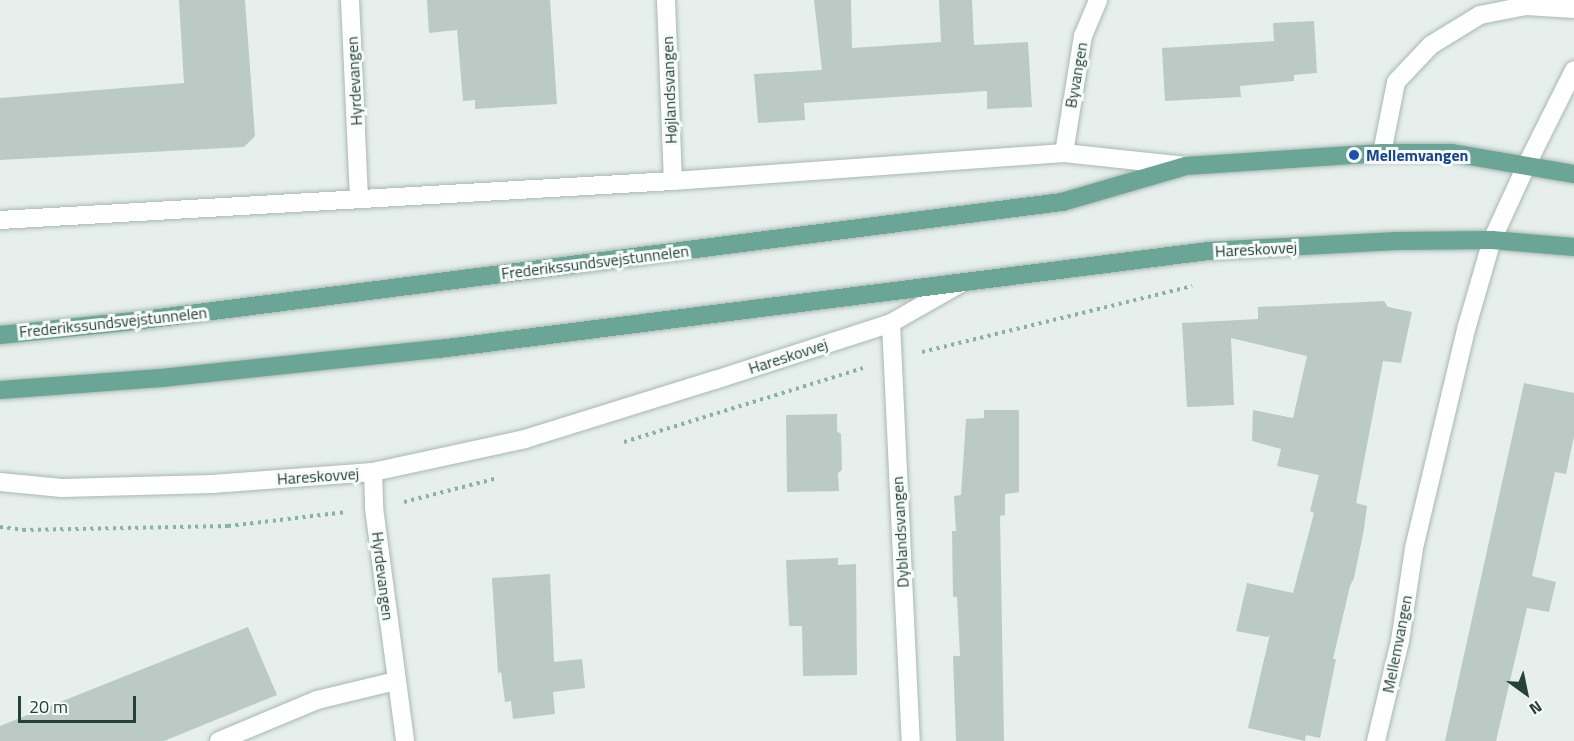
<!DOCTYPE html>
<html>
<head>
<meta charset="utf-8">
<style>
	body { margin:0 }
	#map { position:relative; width:1574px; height:741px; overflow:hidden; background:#e6efeb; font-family:"Titillium Web",sans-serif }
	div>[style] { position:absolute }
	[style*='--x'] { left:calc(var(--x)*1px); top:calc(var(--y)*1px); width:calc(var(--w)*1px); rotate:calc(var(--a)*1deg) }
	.building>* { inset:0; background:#bbcac4 }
	.path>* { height:4px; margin-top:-2px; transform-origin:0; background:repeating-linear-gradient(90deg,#86b3a5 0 3px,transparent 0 7.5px) }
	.roads { filter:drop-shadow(0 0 2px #a8b8b2) drop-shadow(0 0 2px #a8b8b2) }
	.service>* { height:18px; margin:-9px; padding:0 9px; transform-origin:9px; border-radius:9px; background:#fff }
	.minor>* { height:18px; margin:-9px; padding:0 9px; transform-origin:9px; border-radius:9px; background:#fff }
	.tertiary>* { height:18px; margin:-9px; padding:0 9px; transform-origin:9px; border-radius:9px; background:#fff }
	.primary>* { height:18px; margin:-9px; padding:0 9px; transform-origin:9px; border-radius:9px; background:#6aa596 }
	.dots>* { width:16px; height:16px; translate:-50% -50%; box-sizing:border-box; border:3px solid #f7fbf9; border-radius:50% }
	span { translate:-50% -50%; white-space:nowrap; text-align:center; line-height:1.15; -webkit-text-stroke:6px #f7fbf9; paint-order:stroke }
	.street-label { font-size:16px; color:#24423a }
	.transit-label { font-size:16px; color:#164399; font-weight:700 }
	.left { translate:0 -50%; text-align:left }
	.north { position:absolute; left:1496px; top:663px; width:60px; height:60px; -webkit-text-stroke:4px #f7fbf9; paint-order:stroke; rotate:147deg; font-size:16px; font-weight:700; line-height:24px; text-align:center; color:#24423a }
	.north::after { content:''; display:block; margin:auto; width:21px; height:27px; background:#24423a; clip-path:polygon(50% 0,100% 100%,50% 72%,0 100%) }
	.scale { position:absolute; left:18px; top:696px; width:118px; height:27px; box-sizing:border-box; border:3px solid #24423a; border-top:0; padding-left:8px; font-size:18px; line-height:21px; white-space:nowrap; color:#24423a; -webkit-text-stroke:4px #f7fbf9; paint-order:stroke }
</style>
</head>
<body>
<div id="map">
	<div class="building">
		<div style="clip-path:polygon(179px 0,245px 0,255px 136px,244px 147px,0 160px,0 98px,184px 83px)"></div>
		<div style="clip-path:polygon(427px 0,550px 0,557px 104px,475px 109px,475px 100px,463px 101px,457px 30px,429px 33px)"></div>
		<div style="clip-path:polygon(814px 0,851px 0,852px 48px,941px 42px,939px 0,972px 0,974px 45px,1028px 42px,1032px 107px,987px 109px,987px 91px,804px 103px,805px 120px,758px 123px,754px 74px,822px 70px)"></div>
		<div style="clip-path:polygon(1314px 21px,1317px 73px,1294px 75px,1294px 81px,1240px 86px,1241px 97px,1165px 101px,1162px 48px,1274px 41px,1273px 23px)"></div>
		<div style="clip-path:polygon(1384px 301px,1388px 307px,1412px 312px,1401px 363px,1383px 361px,1356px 503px,1367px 506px,1364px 529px,1354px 578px,1350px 586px,1333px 659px,1336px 659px,1320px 738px,1306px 735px,1305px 741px,1248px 728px,1270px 634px,1268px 637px,1236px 631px,1247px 583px,1293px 593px,1314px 513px,1310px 511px,1319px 475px,1277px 466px,1281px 449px,1252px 441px,1253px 410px,1293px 418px,1307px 356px,1231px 338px,1234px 405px,1187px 407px,1182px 323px,1258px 319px,1258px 307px)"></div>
		<div style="clip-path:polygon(1524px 383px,1574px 393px,1574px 436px,1566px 474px,1555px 472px,1532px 576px,1556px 582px,1549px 612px,1527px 608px,1496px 741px,1445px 741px)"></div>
		<div style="clip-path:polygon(984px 410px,1019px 410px,1019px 492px,1005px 494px,1005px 515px,1000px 516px,1004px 741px,956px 741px,953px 656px,960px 656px,957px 597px,953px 597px,952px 531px,956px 531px,954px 496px,961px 495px,966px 419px,984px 418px)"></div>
		<div style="clip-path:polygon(837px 414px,837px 431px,841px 434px,842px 470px,838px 473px,839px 491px,787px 492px,786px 415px)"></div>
		<div style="clip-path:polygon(838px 558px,838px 565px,856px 564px,857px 675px,803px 676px,802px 626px,789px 626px,786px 560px)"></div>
		<div style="clip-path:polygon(550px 574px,554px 662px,582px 659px,585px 688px,553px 692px,555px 714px,513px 719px,511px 701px,505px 702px,501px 672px,498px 673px,492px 578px)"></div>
		<div style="clip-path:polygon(248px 627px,277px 695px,164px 741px,0 741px,0 726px)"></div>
	</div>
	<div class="path">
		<div style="--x:922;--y:352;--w:278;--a:-13.7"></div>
		<div style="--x:624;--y:442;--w:250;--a:-17.2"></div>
		<div style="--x:404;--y:502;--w:97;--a:-14.3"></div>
		<div style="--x:0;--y:527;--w:23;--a:7"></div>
		<div style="--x:23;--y:530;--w:205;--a:-1.1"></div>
		<div style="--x:228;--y:526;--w:119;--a:-6.8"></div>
	</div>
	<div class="roads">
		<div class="service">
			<div style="--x:1382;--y:153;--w:72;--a:-78.8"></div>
			<div style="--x:1396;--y:82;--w:51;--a:-46.6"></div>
			<div style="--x:1431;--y:45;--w:57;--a:-31.5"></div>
			<div style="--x:1480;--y:15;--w:47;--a:-11.1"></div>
			<div style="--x:1526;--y:6;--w:48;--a:3.6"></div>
		</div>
		<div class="minor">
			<div style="--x:350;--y:0;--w:199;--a:87.4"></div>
			<div style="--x:666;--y:0;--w:181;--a:87.8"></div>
			<div style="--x:1064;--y:153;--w:119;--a:-80.8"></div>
			<div style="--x:1083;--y:36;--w:39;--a:-67"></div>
			<div style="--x:891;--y:323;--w:418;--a:87.3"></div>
			<div style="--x:373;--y:472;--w:36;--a:88"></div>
			<div style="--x:374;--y:508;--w:235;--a:82.4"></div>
			<div style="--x:219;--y:741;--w:106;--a:-22.7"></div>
			<div style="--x:317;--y:700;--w:81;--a:-13.5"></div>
			<div style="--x:1376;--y:741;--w:103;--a:-76.5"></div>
			<div style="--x:1400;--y:641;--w:94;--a:-81.4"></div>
			<div style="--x:1414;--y:548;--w:228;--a:-76.6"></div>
			<div style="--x:1467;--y:326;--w:90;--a:-73.8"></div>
			<div style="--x:1492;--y:240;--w:81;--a:-65.3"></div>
			<div style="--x:1526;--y:166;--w:107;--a:-63.4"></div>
		</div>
		<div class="tertiary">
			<div style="--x:0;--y:220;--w:674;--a:-3.32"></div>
			<div style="--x:673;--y:181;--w:392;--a:-4.1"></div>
			<div style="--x:1064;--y:153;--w:123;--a:6.1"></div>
			<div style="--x:0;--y:482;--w:62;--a:5.5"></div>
			<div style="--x:62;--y:488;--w:150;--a:-1.5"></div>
			<div style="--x:212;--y:484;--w:161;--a:-4.3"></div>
			<div style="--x:373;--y:472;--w:156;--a:-12.2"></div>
			<div style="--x:525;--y:439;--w:199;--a:-17.3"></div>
			<div style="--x:715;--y:380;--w:185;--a:-17.9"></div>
			<div style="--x:891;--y:323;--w:81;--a:-29.7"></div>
		</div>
		<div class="primary">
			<div style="--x:0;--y:335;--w:144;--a:-6"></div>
			<div style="--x:143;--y:320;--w:927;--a:-7.32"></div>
			<div style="--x:1062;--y:202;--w:129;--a:-16.2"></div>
			<div style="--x:1186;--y:166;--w:196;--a:-3.8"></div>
			<div style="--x:1382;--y:153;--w:70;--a:0"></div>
			<div style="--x:1452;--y:153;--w:124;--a:9.8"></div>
			<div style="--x:0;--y:390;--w:161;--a:-4.3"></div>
			<div style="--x:161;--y:378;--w:280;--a:-6"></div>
			<div style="--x:439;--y:349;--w:775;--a:-7.26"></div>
			<div style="--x:1208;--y:251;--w:189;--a:-3"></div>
			<div style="--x:1397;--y:241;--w:95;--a:-0.6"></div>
			<div style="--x:1492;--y:240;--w:82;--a:4.9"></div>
		</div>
	</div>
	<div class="dots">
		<div style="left:1354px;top:155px;background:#1a4fb4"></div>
	</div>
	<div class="street-label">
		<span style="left:1076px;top:75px;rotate:-80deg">Byvangen</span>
		<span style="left:354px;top:81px;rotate:-93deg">Hyrdevangen</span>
		<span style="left:669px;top:90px;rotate:-92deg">Højlandsvangen</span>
		<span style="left:1256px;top:249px;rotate:-3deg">Hareskovvej</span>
		<span style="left:595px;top:262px;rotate:-7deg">Frederikssundsvejstunnelen</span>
		<span style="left:113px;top:322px;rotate:-6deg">Frederikssundsvejstunnelen</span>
		<span style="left:788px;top:356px;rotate:-18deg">Hareskovvej</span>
		<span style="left:318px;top:476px;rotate:-4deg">Hareskovvej</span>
		<span style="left:900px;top:532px;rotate:-93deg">Dyblandsvangen</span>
		<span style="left:383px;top:576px;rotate:83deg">Hyrdevangen</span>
		<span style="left:1397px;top:644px;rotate:-79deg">Mellemvangen</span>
	</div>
	<div class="transit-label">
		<span class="left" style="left:1366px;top:155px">Mellemvangen</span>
	</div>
	<div class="north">N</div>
	<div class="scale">20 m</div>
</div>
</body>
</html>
